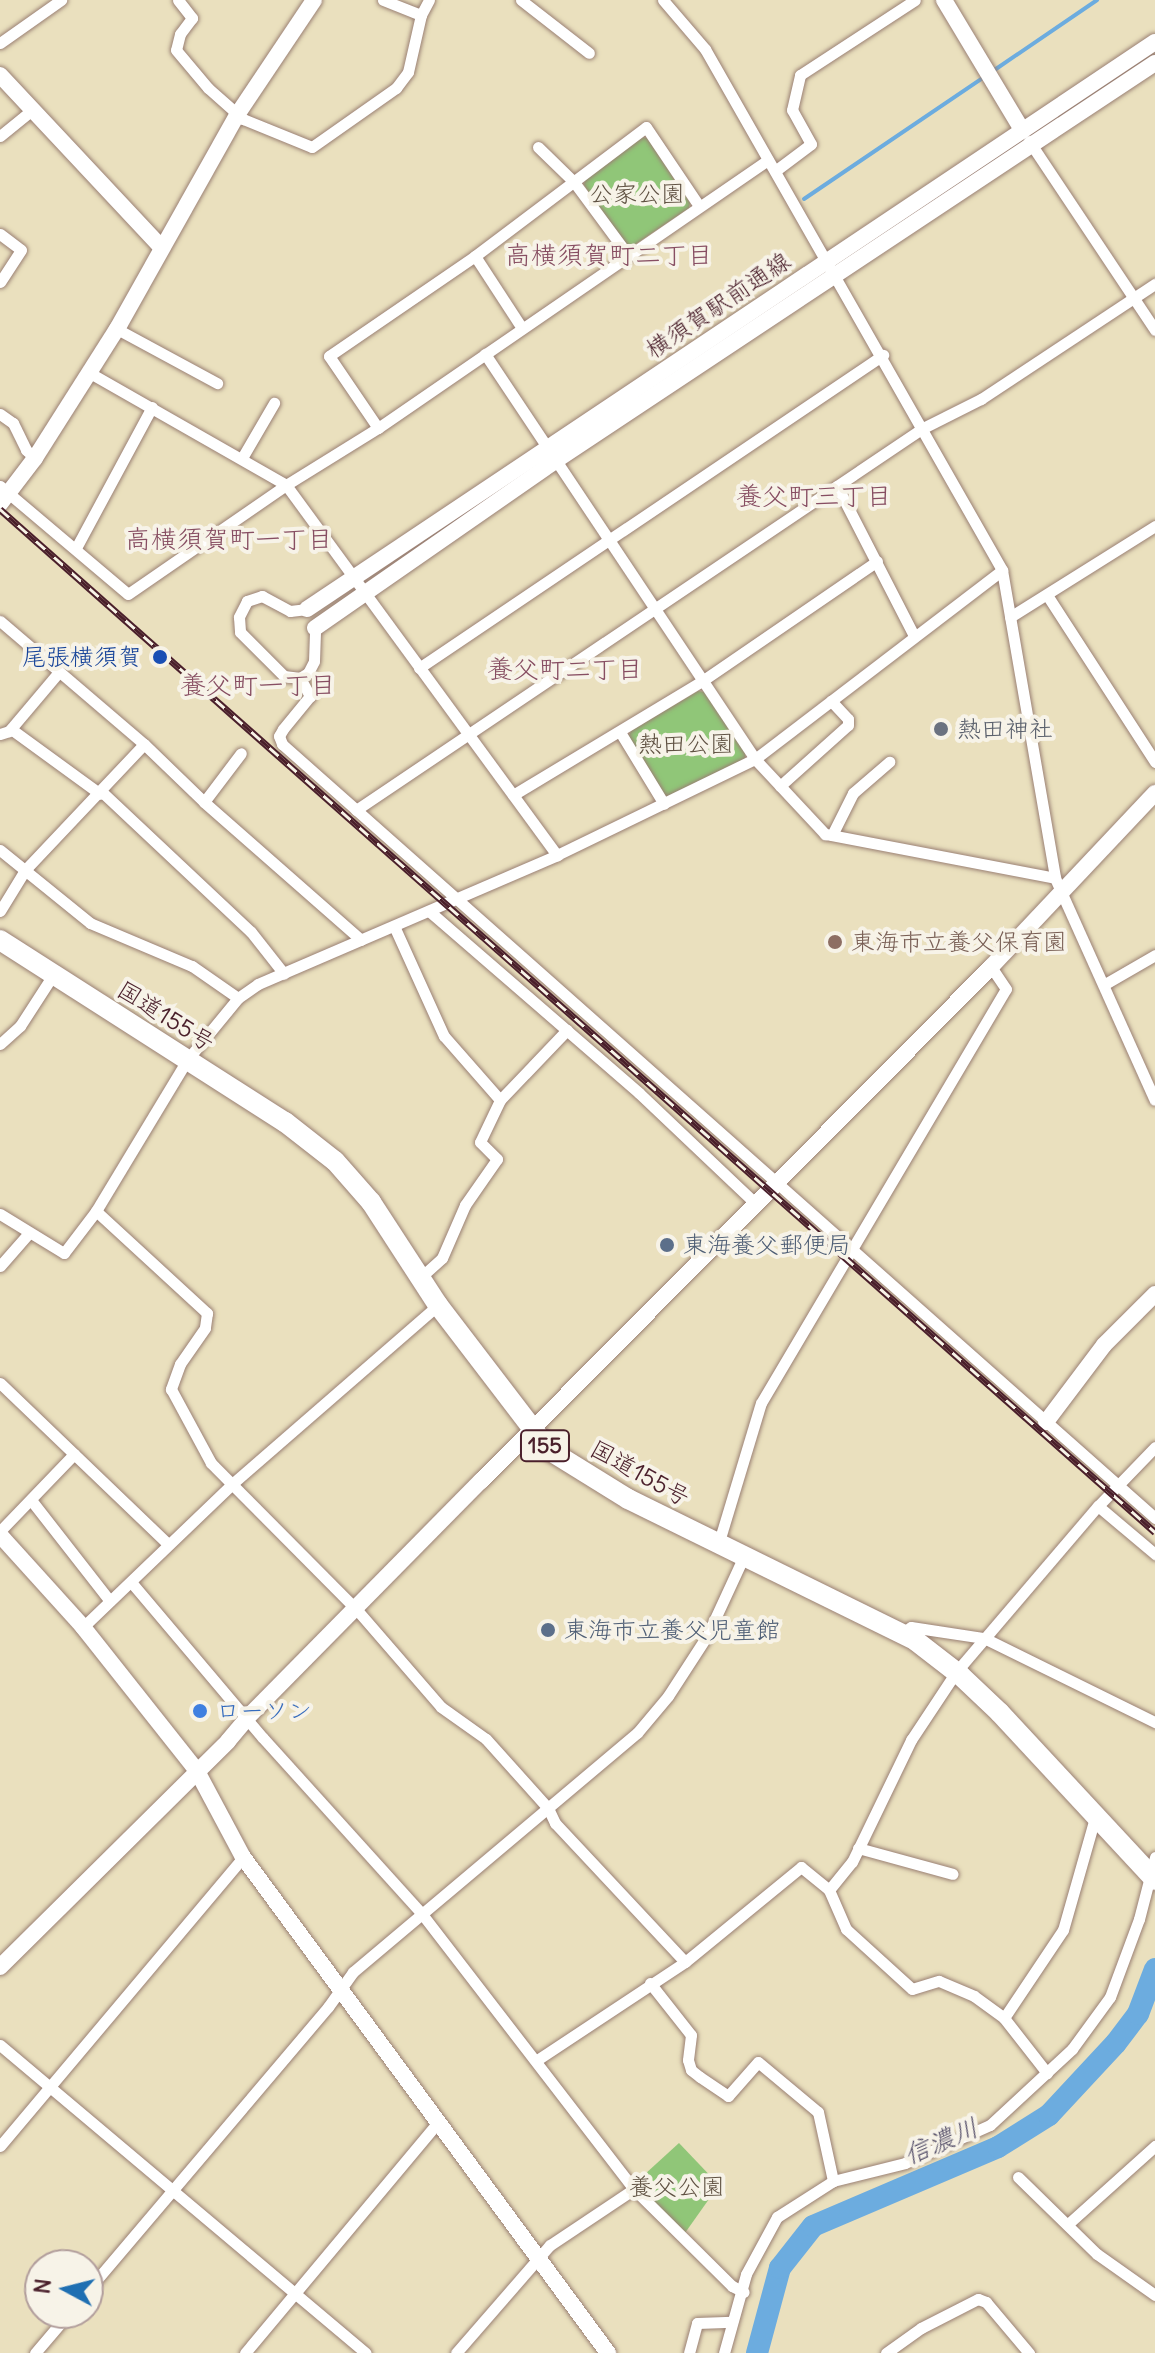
<!DOCTYPE html>
<html>
<head>
<meta charset="utf-8">
<style>
	body { margin:0 }
	#map { position:relative; width:1155px; height:2353px; overflow:hidden; background:#eae0be; font-family:Delius,"Klee One",sans-serif }
	div>[style] { position:absolute }
	[style*='--x'] { left:calc(var(--x)*1px); top:calc(var(--y)*1px); width:calc(var(--w)*1px); rotate:calc(var(--a)*1deg) }
	.green>* { inset:0; background:#90c678 }
	.stream>* { height:4px; margin:-2px; padding:0 2px; transform-origin:2px; border-radius:2px; background:#6cacdf }
	.river>* { height:22px; margin:-11px; padding:0 11px; transform-origin:11px; border-radius:11px; background:#6cacdf }
	.roads { filter:drop-shadow(0 0 2px #9a8074) drop-shadow(0 0 2px #9a8074) }
	.street>* { height:11px; margin:-5.5px; padding:0 5.5px; transform-origin:5.5px; border-radius:5.5px; background:#fff }
	.secondary>* { height:16px; margin:-8px; padding:0 8px; transform-origin:8px; border-radius:8px; background:#fff }
	.highway>* { height:20px; margin:-10px; padding:0 10px; transform-origin:10px; border-radius:10px; background:#fff }
	.rail>* { height:7px; margin-top:-3.5px; transform-origin:0; background:repeating-linear-gradient(90deg,#f7f3e8 0 12px,#4a1f2b 0 24px); box-sizing:border-box; border-block:2px solid #4a1f2b }
	.dots>* { width:22px; height:22px; translate:-50% -50%; box-sizing:border-box; border:4px solid #f7f3e8; border-radius:50% }
	span { translate:-50% -50%; white-space:nowrap; text-align:center; line-height:1.15; -webkit-text-stroke:8px #f7f3e8; paint-order:stroke }
	.shield-label span { padding:2px 6px; background:#f7f3e8; border:2px solid; border-radius:6px; -webkit-text-stroke-width:0 }
	.shield-label { font-size:22px; color:#4a1f2b; font-weight:700 }
	.park-label { font-size:24px; color:#5f5142 }
	.street-label { font-size:24px; color:#4a1f2b }
	.transit-label { font-size:24px; color:#164399 }
	.right { translate:-100% -50%; text-align:right }
	.worship-label { font-size:24px; color:#5b616d }
	.left { translate:0 -50%; text-align:left }
	.education-label { font-size:24px; color:#785e54 }
	.service-label { font-size:24px; color:#4e5e75 }
	.shop-label { font-size:24px; color:#366cbe }
	.neighbourhood-label { font-size:26px; color:#874e62 }
	.water-label { font-size:26px; color:#56506a; font-style:italic }
	.north { position:absolute; left:24px; top:2249px; width:80px; height:80px; box-sizing:border-box; background:#f7f3e8; border:2px solid #b29e9c; border-radius:50%; rotate:277deg; font-size:22px; font-weight:700; line-height:32px; text-align:center; color:#4a1f2b }
	.north::after { content:''; display:block; margin:auto; width:28px; height:36px; background:#1f6fb2; clip-path:polygon(50% 0,100% 100%,50% 72%,0 100%) }
</style>
</head>
<body>
<div id="map">
	<div class="green">
		<div style="clip-path:polygon(642px 137px,647px 138px,690px 203px,689px 208px,630px 248px,625px 247px,584px 185px,585px 179px)"></div>
		<div style="clip-path:polygon(698px 691px,705px 692px,745px 753px,745px 759px,667px 797px,661px 794px,628px 738px,631px 731px)"></div>
		<div style="clip-path:polygon(679px 2143px,719px 2185px,680px 2240px,633px 2185px)"></div>
	</div>
	<div class="stream">
		<div style="--x:993;--y:71;--w:126;--a:-34.3"></div>
		<div style="--x:804;--y:199;--w:220;--a:-34.1"></div>
	</div>
	<div class="river">
		<div style="--x:757;--y:2353;--w:88;--a:-74.9"></div>
		<div style="--x:780;--y:2268;--w:53;--a:-51.8"></div>
		<div style="--x:813;--y:2226;--w:201;--a:-23.1"></div>
		<div style="--x:998;--y:2147;--w:60;--a:-32.1"></div>
		<div style="--x:1049;--y:2115;--w:98;--a:-47.1"></div>
		<div style="--x:1116;--y:2043;--w:36;--a:-53"></div>
		<div style="--x:1138;--y:2014;--w:48;--a:-69.3"></div>
	</div>
	<div class="roads">
		<div class="street">
			<div style="--x:178;--y:0;--w:23;--a:52"></div>
			<div style="--x:192;--y:18;--w:20;--a:127"></div>
			<div style="--x:180;--y:34;--w:16;--a:104"></div>
			<div style="--x:176;--y:50;--w:50;--a:49.9"></div>
			<div style="--x:208;--y:88;--w:47;--a:41.5"></div>
			<div style="--x:243;--y:119;--w:74;--a:22.1"></div>
			<div style="--x:312;--y:147;--w:103;--a:-35.1"></div>
			<div style="--x:396;--y:88;--w:20;--a:-53"></div>
			<div style="--x:408;--y:72;--w:58;--a:-77.2"></div>
			<div style="--x:421;--y:15;--w:17;--a:-62"></div>
			<div style="--x:383;--y:0;--w:41;--a:21.5"></div>
			<div style="--x:521;--y:0;--w:86;--a:37.9"></div>
			<div style="--x:663;--y:0;--w:65;--a:49.4"></div>
			<div style="--x:705;--y:49;--w:600;--a:60.31"></div>
			<div style="--x:1002;--y:570;--w:313;--a:80.2"></div>
			<div style="--x:1055;--y:878;--w:243;--a:65.8"></div>
			<div style="--x:0;--y:43;--w:75;--a:-35.2"></div>
			<div style="--x:0;--y:136;--w:40;--a:-39"></div>
			<div style="--x:1029;--y:141;--w:227;--a:56.3"></div>
			<div style="--x:538;--y:147;--w:50;--a:44.2"></div>
			<div style="--x:574;--y:182;--w:91;--a:53.5"></div>
			<div style="--x:775;--y:171;--w:45;--a:-36.9"></div>
			<div style="--x:811;--y:144;--w:39;--a:-119"></div>
			<div style="--x:792;--y:110;--w:36;--a:-77"></div>
			<div style="--x:800;--y:75;--w:137;--a:-33.1"></div>
			<div style="--x:0;--y:234;--w:26;--a:37"></div>
			<div style="--x:21;--y:250;--w:38;--a:123"></div>
			<div style="--x:475;--y:256;--w:86;--a:56.9"></div>
			<div style="--x:117;--y:329;--w:114;--a:28.4"></div>
			<div style="--x:485;--y:354;--w:487;--a:56.3"></div>
			<div style="--x:755;--y:759;--w:103;--a:47"></div>
			<div style="--x:825;--y:834;--w:234;--a:10.8"></div>
			<div style="--x:90;--y:373;--w:226;--a:29.7"></div>
			<div style="--x:286;--y:485;--w:459;--a:53.8"></div>
			<div style="--x:0;--y:414;--w:16;--a:35"></div>
			<div style="--x:13;--y:423;--w:30;--a:64"></div>
			<div style="--x:26;--y:450;--w:12;--a:42"></div>
			<div style="--x:378;--y:428;--w:87;--a:-124.2"></div>
			<div style="--x:329;--y:356;--w:177;--a:-34.4"></div>
			<div style="--x:475;--y:256;--w:214;--a:-37"></div>
			<div style="--x:646;--y:127;--w:95;--a:56.1"></div>
			<div style="--x:242;--y:458;--w:64;--a:-59.8"></div>
			<div style="--x:0;--y:486;--w:167;--a:40.2"></div>
			<div style="--x:128;--y:594;--w:192;--a:-34.6"></div>
			<div style="--x:286;--y:485;--w:108;--a:-31.8"></div>
			<div style="--x:378;--y:428;--w:473;--a:-34.5"></div>
			<div style="--x:837;--y:486;--w:169;--a:62.8"></div>
			<div style="--x:76;--y:548;--w:160;--a:-61.7"></div>
			<div style="--x:1047;--y:595;--w:199;--a:57.1"></div>
			<div style="--x:307;--y:609;--w:17;--a:173"></div>
			<div style="--x:290;--y:611;--w:32;--a:-152"></div>
			<div style="--x:262;--y:596;--w:16;--a:162"></div>
			<div style="--x:247;--y:601;--w:18;--a:117"></div>
			<div style="--x:239;--y:617;--w:15;--a:86"></div>
			<div style="--x:240;--y:632;--w:62;--a:45"></div>
			<div style="--x:284;--y:676;--w:16;--a:7"></div>
			<div style="--x:300;--y:678;--w:9;--a:-32"></div>
			<div style="--x:308;--y:673;--w:13;--a:-63"></div>
			<div style="--x:314;--y:661;--w:33;--a:-88"></div>
			<div style="--x:1010;--y:617;--w:171;--a:-32.1"></div>
			<div style="--x:0;--y:621;--w:189;--a:40.5"></div>
			<div style="--x:144;--y:744;--w:83;--a:44"></div>
			<div style="--x:204;--y:802;--w:209;--a:41.3"></div>
			<div style="--x:419;--y:668;--w:560;--a:-34"></div>
			<div style="--x:300;--y:678;--w:21;--a:61"></div>
			<div style="--x:310;--y:696;--w:43;--a:129.3"></div>
			<div style="--x:283;--y:729;--w:8;--a:120"></div>
			<div style="--x:279;--y:736;--w:9;--a:69"></div>
			<div style="--x:282;--y:744;--w:1167;--a:41.56"></div>
			<div style="--x:11;--y:729;--w:110;--a:36.1"></div>
			<div style="--x:620;--y:732;--w:84;--a:58.6"></div>
			<div style="--x:0;--y:734;--w:9;--a:-18"></div>
			<div style="--x:9;--y:731;--w:76;--a:-49.8"></div>
			<div style="--x:780;--y:786;--w:91;--a:-41.9"></div>
			<div style="--x:848;--y:725;--w:6;--a:-90"></div>
			<div style="--x:848;--y:719;--w:25;--a:-133"></div>
			<div style="--x:102;--y:792;--w:204;--a:43.2"></div>
			<div style="--x:251;--y:932;--w:53;--a:51.8"></div>
			<div style="--x:513;--y:795;--w:221;--a:-31.1"></div>
			<div style="--x:702;--y:681;--w:212;--a:-34.4"></div>
			<div style="--x:204;--y:802;--w:61;--a:-52.9"></div>
			<div style="--x:356;--y:810;--w:684;--a:-33.97"></div>
			<div style="--x:923;--y:428;--w:65;--a:-26.6"></div>
			<div style="--x:981;--y:399;--w:209;--a:-33.5"></div>
			<div style="--x:832;--y:835;--w:47;--a:-63.4"></div>
			<div style="--x:853;--y:793;--w:48;--a:-40.7"></div>
			<div style="--x:0;--y:850;--w:116;--a:39"></div>
			<div style="--x:90;--y:923;--w:111;--a:22.9"></div>
			<div style="--x:192;--y:966;--w:56;--a:34.8"></div>
			<div style="--x:0;--y:911;--w:48;--a:-58.6"></div>
			<div style="--x:25;--y:870;--w:173;--a:-46.6"></div>
			<div style="--x:429;--y:911;--w:278;--a:40.9"></div>
			<div style="--x:639;--y:1093;--w:161;--a:43.5"></div>
			<div style="--x:394;--y:926;--w:121;--a:65.6"></div>
			<div style="--x:444;--y:1036;--w:85;--a:48.8"></div>
			<div style="--x:1105;--y:984;--w:58;--a:-30.1"></div>
			<div style="--x:0;--y:1044;--w:27;--a:-42"></div>
			<div style="--x:20;--y:1026;--w:61;--a:-57.1"></div>
			<div style="--x:96;--y:1211;--w:151;--a:42.6"></div>
			<div style="--x:207;--y:1313;--w:15;--a:98"></div>
			<div style="--x:205;--y:1328;--w:44;--a:124.8"></div>
			<div style="--x:180;--y:1364;--w:27;--a:110"></div>
			<div style="--x:171;--y:1389;--w:84;--a:61.6"></div>
			<div style="--x:211;--y:1463;--w:207;--a:45.2"></div>
			<div style="--x:357;--y:1610;--w:128;--a:49.1"></div>
			<div style="--x:441;--y:1707;--w:55;--a:35.4"></div>
			<div style="--x:486;--y:1739;--w:93;--a:48.1"></div>
			<div style="--x:548;--y:1808;--w:17;--a:65"></div>
			<div style="--x:555;--y:1823;--w:190;--a:46.9"></div>
			<div style="--x:0;--y:1214;--w:75;--a:31.4"></div>
			<div style="--x:64;--y:1253;--w:53;--a:-52.7"></div>
			<div style="--x:96;--y:1211;--w:176;--a:-58.9"></div>
			<div style="--x:187;--y:1060;--w:80;--a:-50.6"></div>
			<div style="--x:238;--y:998;--w:24;--a:-35"></div>
			<div style="--x:258;--y:984;--w:326;--a:-23.3"></div>
			<div style="--x:557;--y:855;--w:220;--a:-25.9"></div>
			<div style="--x:755;--y:759;--w:311;--a:-37.4"></div>
			<div style="--x:0;--y:1266;--w:44;--a:-48.7"></div>
			<div style="--x:421;--y:1277;--w:28;--a:-42"></div>
			<div style="--x:442;--y:1258;--w:58;--a:-66.5"></div>
			<div style="--x:465;--y:1205;--w:56;--a:-55.2"></div>
			<div style="--x:497;--y:1159;--w:24;--a:-135"></div>
			<div style="--x:480;--y:1142;--w:47;--a:-64.5"></div>
			<div style="--x:500;--y:1100;--w:97;--a:-46.3"></div>
			<div style="--x:0;--y:1383;--w:233;--a:43.8"></div>
			<div style="--x:31;--y:1500;--w:128;--a:52"></div>
			<div style="--x:1098;--y:1506;--w:75;--a:40.1"></div>
			<div style="--x:0;--y:1531;--w:107;--a:-46.1"></div>
			<div style="--x:718;--y:1545;--w:148;--a:-73.2"></div>
			<div style="--x:761;--y:1403;--w:481;--a:-59.4"></div>
			<div style="--x:1006;--y:989;--w:27;--a:-124"></div>
			<div style="--x:131;--y:1582;--w:204;--a:49.8"></div>
			<div style="--x:263;--y:1738;--w:237;--a:47.9"></div>
			<div style="--x:422;--y:1914;--w:347;--a:52.4"></div>
			<div style="--x:634;--y:2189;--w:138;--a:44.7"></div>
			<div style="--x:732;--y:2286;--w:13;--a:27"></div>
			<div style="--x:83;--y:1627;--w:207;--a:-43.8"></div>
			<div style="--x:232;--y:1484;--w:273;--a:-41"></div>
			<div style="--x:901;--y:1634;--w:12;--a:-35"></div>
			<div style="--x:911;--y:1627;--w:74;--a:8.6"></div>
			<div style="--x:984;--y:1638;--w:191;--a:26.2"></div>
			<div style="--x:858;--y:1848;--w:98;--a:15.3"></div>
			<div style="--x:829;--y:1890;--w:36;--a:-51"></div>
			<div style="--x:852;--y:1862;--w:136;--a:-64.2"></div>
			<div style="--x:911;--y:1740;--w:82;--a:-56.5"></div>
			<div style="--x:956;--y:1672;--w:218;--a:-49.5"></div>
			<div style="--x:1098;--y:1506;--w:82;--a:-46"></div>
			<div style="--x:650;--y:1983;--w:66;--a:51.7"></div>
			<div style="--x:691;--y:2035;--w:25;--a:97"></div>
			<div style="--x:688;--y:2060;--w:10;--a:73"></div>
			<div style="--x:691;--y:2070;--w:11;--a:38"></div>
			<div style="--x:700;--y:2077;--w:34;--a:34"></div>
			<div style="--x:728;--y:2096;--w:45;--a:-48.6"></div>
			<div style="--x:758;--y:2062;--w:78;--a:39.8"></div>
			<div style="--x:818;--y:2112;--w:71;--a:77.7"></div>
			<div style="--x:1004;--y:2018;--w:106;--a:-56.2"></div>
			<div style="--x:1063;--y:1930;--w:121;--a:-74.1"></div>
			<div style="--x:0;--y:2045;--w:478;--a:40.1"></div>
			<div style="--x:537;--y:2060;--w:178;--a:-33.5"></div>
			<div style="--x:685;--y:1962;--w:150;--a:-39.3"></div>
			<div style="--x:801;--y:1867;--w:36;--a:39"></div>
			<div style="--x:829;--y:1890;--w:43;--a:66.4"></div>
			<div style="--x:846;--y:1929;--w:89;--a:42.3"></div>
			<div style="--x:912;--y:1989;--w:28;--a:-17"></div>
			<div style="--x:939;--y:1981;--w:38;--a:23"></div>
			<div style="--x:974;--y:1996;--w:37;--a:36"></div>
			<div style="--x:1004;--y:2018;--w:70;--a:52"></div>
			<div style="--x:0;--y:2146;--w:378;--a:-49.9"></div>
			<div style="--x:1018;--y:2177;--w:110;--a:44.3"></div>
			<div style="--x:1097;--y:2254;--w:71;--a:35.3"></div>
			<div style="--x:1068;--y:2224;--w:117;--a:-41.9"></div>
			<div style="--x:88;--y:2290;--w:371;--a:-49.7"></div>
			<div style="--x:328;--y:2007;--w:43;--a:-54.5"></div>
			<div style="--x:353;--y:1972;--w:371;--a:-40.1"></div>
			<div style="--x:637;--y:1733;--w:48;--a:-50"></div>
			<div style="--x:668;--y:1696;--w:72;--a:-57"></div>
			<div style="--x:707;--y:1636;--w:88;--a:-65.2"></div>
			<div style="--x:35;--y:2353;--w:52;--a:-49.6"></div>
			<div style="--x:245;--y:2353;--w:300;--a:-50.1"></div>
			<div style="--x:456;--y:2353;--w:143;--a:-49"></div>
			<div style="--x:550;--y:2245;--w:101;--a:-33.7"></div>
			<div style="--x:689;--y:2353;--w:31;--a:-75"></div>
			<div style="--x:697;--y:2323;--w:35;--a:-2"></div>
			<div style="--x:724;--y:2353;--w:82;--a:-74.4"></div>
			<div style="--x:746;--y:2274;--w:65;--a:-61.5"></div>
			<div style="--x:777;--y:2217;--w:67;--a:-32.7"></div>
			<div style="--x:833;--y:2181;--w:74;--a:-14"></div>
			<div style="--x:905;--y:2163;--w:93;--a:-24.1"></div>
			<div style="--x:990;--y:2125;--w:112;--a:-42.8"></div>
			<div style="--x:1072;--y:2049;--w:64;--a:-53.8"></div>
			<div style="--x:1110;--y:1997;--w:83;--a:-69.6"></div>
			<div style="--x:1139;--y:1919;--w:64;--a:-75.5"></div>
			<div style="--x:886;--y:2353;--w:43;--a:-35.5"></div>
			<div style="--x:921;--y:2328;--w:64;--a:-27"></div>
			<div style="--x:978;--y:2299;--w:9;--a:21"></div>
			<div style="--x:986;--y:2302;--w:67;--a:49.9"></div>
		</div>
		<div class="secondary">
			<div style="--x:944;--y:0;--w:152;--a:59"></div>
			<div style="--x:0;--y:75;--w:236;--a:46.9"></div>
			<div style="--x:0;--y:504;--w:58;--a:-52.7"></div>
			<div style="--x:35;--y:458;--w:153;--a:-57.6"></div>
			<div style="--x:117;--y:329;--w:245;--a:-60.7"></div>
			<div style="--x:237;--y:115;--w:138;--a:-56.2"></div>
			<div style="--x:307;--y:609;--w:1020;--a:-33.77"></div>
			<div style="--x:315;--y:628;--w:292;--a:-34.8"></div>
			<div style="--x:555;--y:461;--w:720;--a:-33.56"></div>
			<div style="--x:1046;--y:1422;--w:96;--a:-53"></div>
			<div style="--x:1104;--y:1345;--w:72;--a:-45"></div>
			<div style="--x:0;--y:1535;--w:124;--a:47.9"></div>
			<div style="--x:83;--y:1627;--w:184;--a:51.6"></div>
			<div style="--x:197;--y:1771;--w:98;--a:61.9"></div>
			<div style="--x:243;--y:1857;--w:616;--a:53.65"></div>
			<div style="--x:0;--y:1967;--w:321;--a:-44.7"></div>
			<div style="--x:228;--y:1741;--w:30;--a:-50"></div>
			<div style="--x:247;--y:1718;--w:333;--a:-45.4"></div>
			<div style="--x:481;--y:1481;--w:724;--a:-45.22"></div>
			<div style="--x:991;--y:967;--w:239;--a:-46.7"></div>
		</div>
		<div class="highway">
			<div style="--x:0;--y:940;--w:338;--a:32.6"></div>
			<div style="--x:285;--y:1122;--w:63;--a:38"></div>
			<div style="--x:335;--y:1161;--w:55;--a:48.7"></div>
			<div style="--x:371;--y:1202;--w:123;--a:57"></div>
			<div style="--x:438;--y:1305;--w:183;--a:52.6"></div>
			<div style="--x:549;--y:1450;--w:93;--a:31.8"></div>
			<div style="--x:628;--y:1499;--w:321;--a:26.2"></div>
			<div style="--x:916;--y:1641;--w:56;--a:37.7"></div>
			<div style="--x:960;--y:1675;--w:55;--a:43.5"></div>
			<div style="--x:1000;--y:1713;--w:228;--a:47.1"></div>
		</div>
	</div>
	<div class="rail">
		<div style="--x:0;--y:509;--w:1543;--a:41.53"></div>
	</div>
	<div class="dots">
		<div style="left:160px;top:657px;background:#1a4fb4"></div>
		<div style="left:941px;top:729px;background:#6b7280"></div>
		<div style="left:835px;top:942px;background:#8d6e63"></div>
		<div style="left:667px;top:1245px;background:#5c6f8a"></div>
		<div style="left:548px;top:1630px;background:#5c6f8a"></div>
		<div style="left:200px;top:1711px;background:#3f7fe0"></div>
	</div>
	<div class="shield-label">
		<span style="left:545px;top:1446px">155</span>
	</div>
	<div class="park-label">
		<span style="left:637px;top:194px">公家公園</span>
		<span style="left:686px;top:744px">熱田公園</span>
		<span style="left:677px;top:2187px">養父公園</span>
	</div>
	<div class="street-label">
		<span style="left:718px;top:305px;rotate:-34deg">横須賀駅前通線</span>
		<span style="left:166px;top:1016px;rotate:32deg">国道155号</span>
		<span style="left:640px;top:1473px;rotate:29deg">国道155号</span>
	</div>
	<div class="transit-label">
		<span class="right" style="left:142px;top:657px">尾張横須賀</span>
	</div>
	<div class="worship-label">
		<span class="left" style="left:957px;top:729px">熱田神社</span>
	</div>
	<div class="education-label">
		<span class="left" style="left:851px;top:942px">東海市立養父保育園</span>
	</div>
	<div class="service-label">
		<span class="left" style="left:683px;top:1245px">東海養父郵便局</span>
		<span class="left" style="left:564px;top:1630px">東海市立養父児童館</span>
	</div>
	<div class="shop-label">
		<span class="left" style="left:216px;top:1711px">ローソン</span>
	</div>
	<div class="neighbourhood-label">
		<span style="left:609px;top:255px">高横須賀町二丁目</span>
		<span style="left:814px;top:496px">養父町三丁目</span>
		<span style="left:229px;top:539px">高横須賀町一丁目</span>
		<span style="left:565px;top:669px">養父町二丁目</span>
		<span style="left:258px;top:685px">養父町一丁目</span>
	</div>
	<div class="water-label">
		<span style="left:941px;top:2141px;rotate:-23deg">信濃川</span>
	</div>
	<div class="north">N</div>
</div>
</body>
</html>
